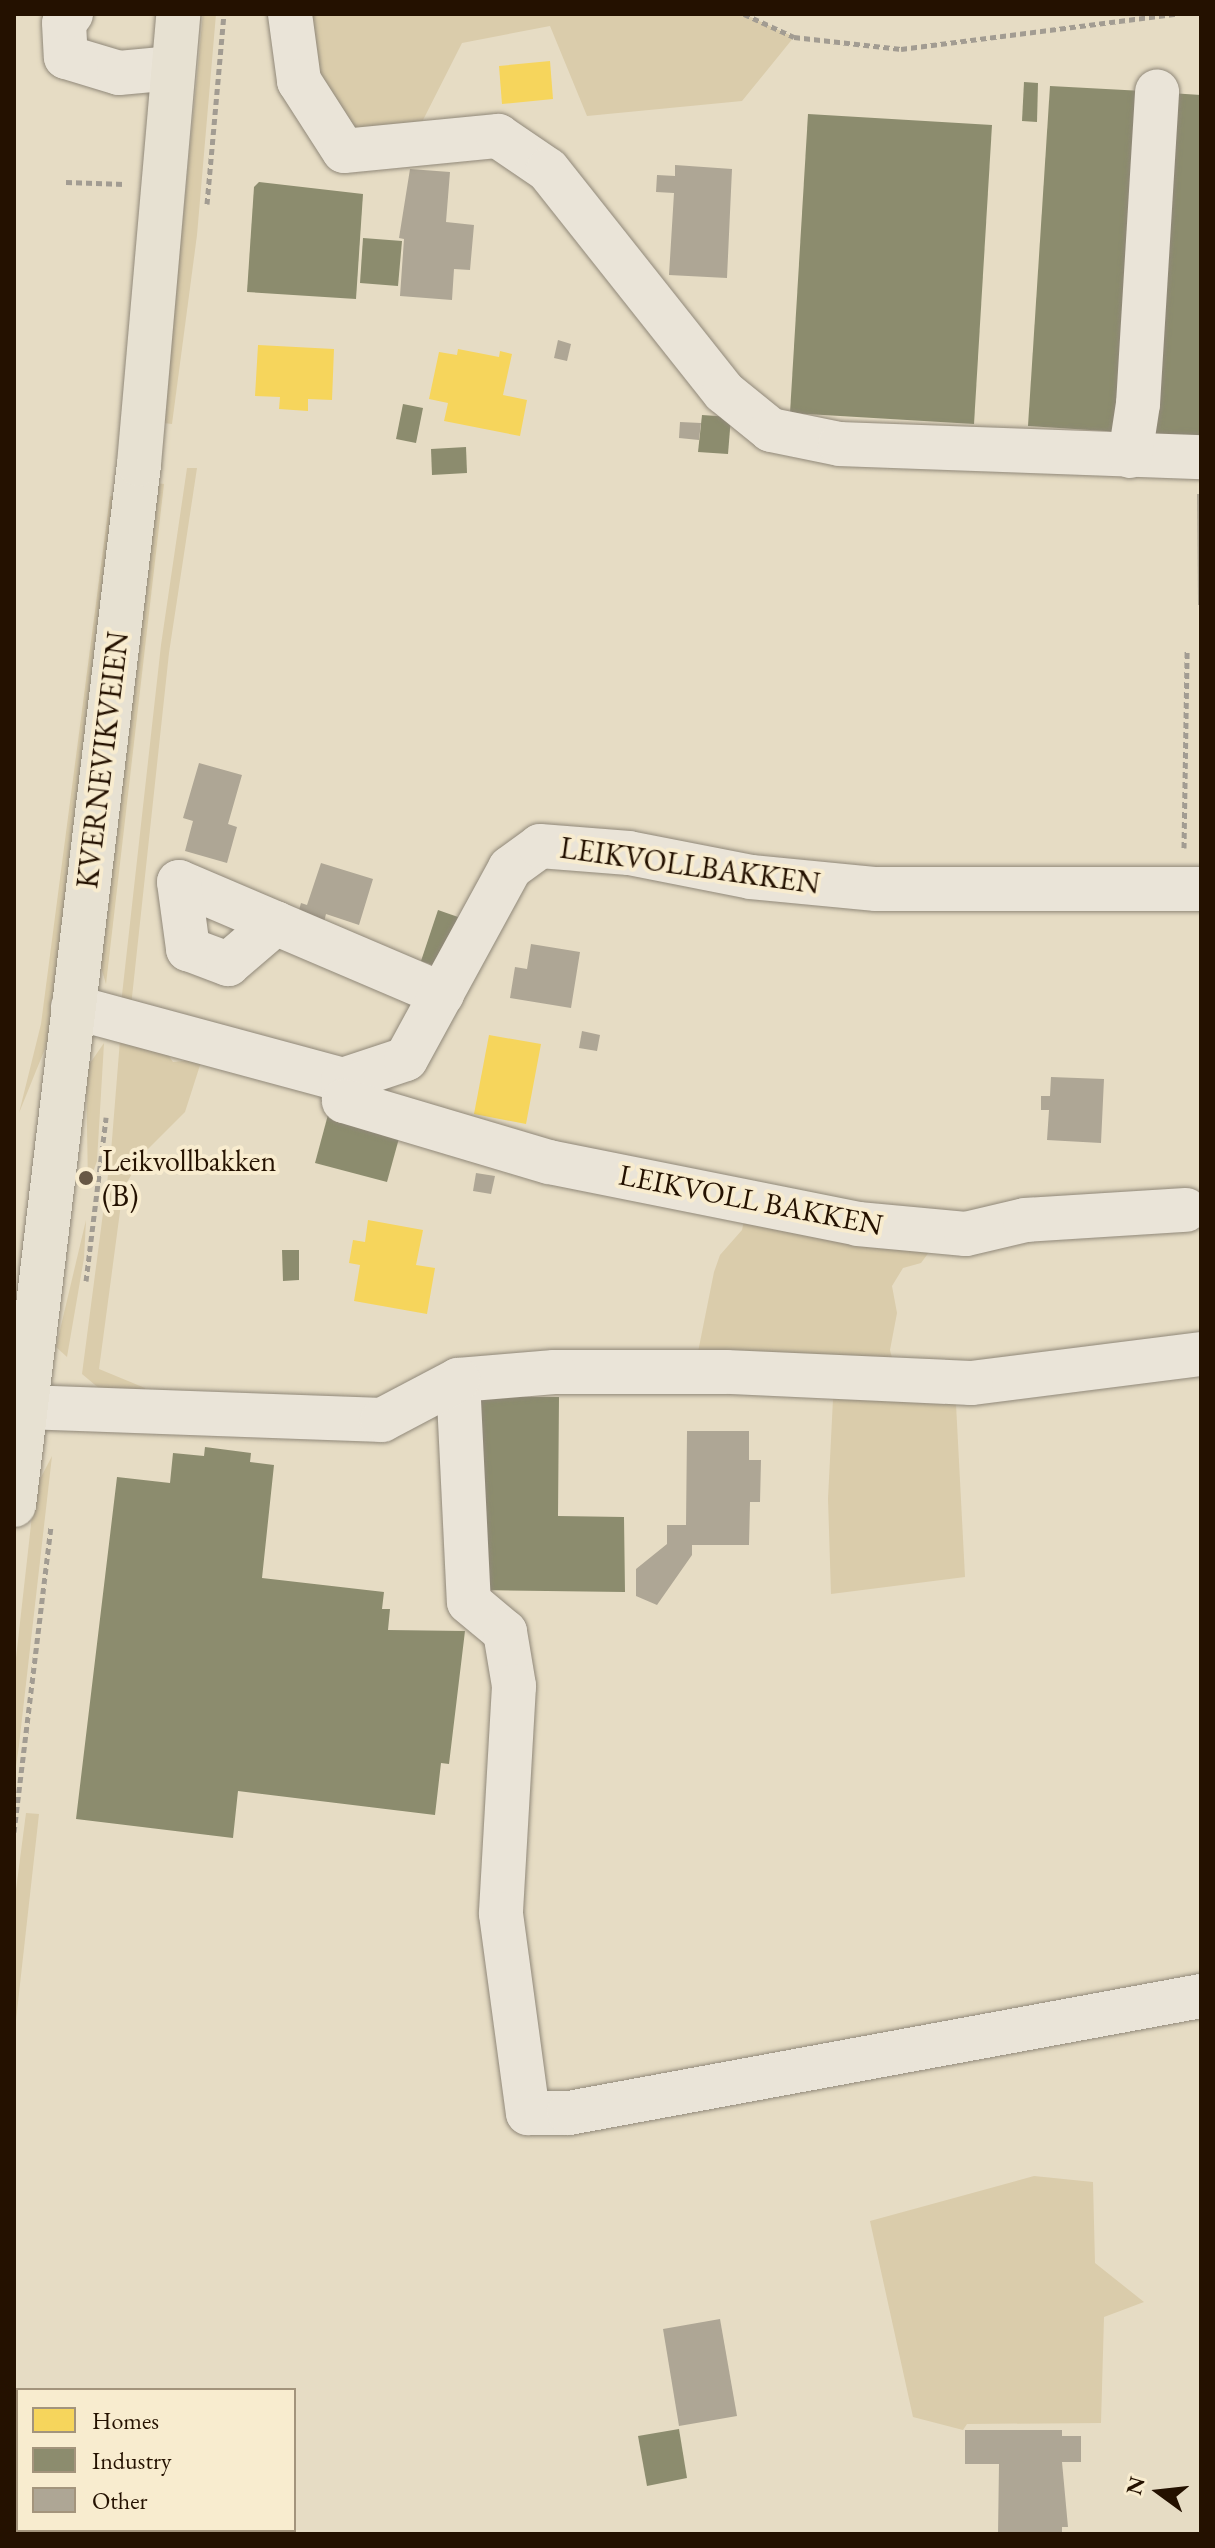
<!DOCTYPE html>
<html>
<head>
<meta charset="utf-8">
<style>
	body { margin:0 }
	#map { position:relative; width:1215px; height:2548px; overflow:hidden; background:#e6dcc4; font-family:"EB Garamond",serif }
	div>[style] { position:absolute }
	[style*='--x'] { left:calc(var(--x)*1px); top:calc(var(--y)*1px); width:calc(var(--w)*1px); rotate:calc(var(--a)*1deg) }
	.green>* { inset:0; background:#daccab }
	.homes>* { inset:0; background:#f6d55c }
	.industry>* { inset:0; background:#8c8c6e }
	.building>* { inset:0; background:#aea695 }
	.path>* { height:5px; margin-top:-2.5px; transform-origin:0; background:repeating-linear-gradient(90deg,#a29c92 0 6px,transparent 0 10px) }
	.roads { filter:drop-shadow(0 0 2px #908879) drop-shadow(0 0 2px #908879) }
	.minor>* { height:44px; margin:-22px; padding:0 22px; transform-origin:22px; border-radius:22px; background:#eae4d8 }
	.major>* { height:44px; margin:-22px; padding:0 22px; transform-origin:22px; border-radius:22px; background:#e7e1d2 }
	.dots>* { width:22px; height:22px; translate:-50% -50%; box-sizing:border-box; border:4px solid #f8eccf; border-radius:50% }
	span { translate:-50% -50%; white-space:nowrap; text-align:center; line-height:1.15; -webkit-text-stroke:8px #f8eccf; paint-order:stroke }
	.street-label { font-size:30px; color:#241100 }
	.poi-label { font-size:30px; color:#241100 }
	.left { translate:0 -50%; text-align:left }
	.frame { position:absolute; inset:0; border:16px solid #241100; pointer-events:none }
	.legend { position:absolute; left:16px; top:2388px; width:280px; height:144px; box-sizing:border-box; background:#f8eccf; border:2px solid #a3947c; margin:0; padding:10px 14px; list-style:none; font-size:24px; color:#241100 }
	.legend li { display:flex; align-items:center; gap:16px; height:40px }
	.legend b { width:40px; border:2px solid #a3947c }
	.north { position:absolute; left:1119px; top:2452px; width:80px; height:80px; -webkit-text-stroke:6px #f8eccf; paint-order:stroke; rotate:285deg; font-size:22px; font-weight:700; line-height:32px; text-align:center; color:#241100 }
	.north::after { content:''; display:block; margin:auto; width:28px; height:36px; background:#241100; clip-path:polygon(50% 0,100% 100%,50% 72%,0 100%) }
</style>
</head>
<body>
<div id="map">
	<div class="green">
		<div style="clip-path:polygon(203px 14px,216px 14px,197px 235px,172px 424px,163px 423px)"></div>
		<div style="clip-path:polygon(290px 14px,744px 14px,794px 37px,742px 101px,587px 116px,550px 26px,462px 43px,419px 128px,344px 151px)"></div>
		<div style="clip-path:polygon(187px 468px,197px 468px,169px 653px,129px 1025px,119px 1022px,161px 645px)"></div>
		<div style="clip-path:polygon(155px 483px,164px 484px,106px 984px,100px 964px)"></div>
		<div style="clip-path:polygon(110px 496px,117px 497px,55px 1024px,19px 1113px,41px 1024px)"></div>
		<div style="clip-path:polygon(120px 1040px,162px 1046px,173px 1062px,202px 1059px,185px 1112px,145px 1152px,123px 1189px,99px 1369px,145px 1388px,146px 1399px,107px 1395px,82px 1374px,111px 1152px)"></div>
		<div style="clip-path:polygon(104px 1043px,97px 1161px,88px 1186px,86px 1069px)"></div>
		<div style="clip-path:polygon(748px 1202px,944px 1232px,921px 1263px,903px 1268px,892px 1286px,897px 1313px,890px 1350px,897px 1379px,694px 1372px,714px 1272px,720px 1255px,742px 1230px)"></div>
		<div style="clip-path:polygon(86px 1220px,84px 1258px,67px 1357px,56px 1347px)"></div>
		<div style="clip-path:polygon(833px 1399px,956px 1404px,965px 1577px,831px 1594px,828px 1499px)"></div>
		<div style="clip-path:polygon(52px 1456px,19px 1745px,14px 1781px,14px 1676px,35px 1489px)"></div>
		<div style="clip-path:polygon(26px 1813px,39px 1814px,14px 2038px,14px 1905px)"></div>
		<div style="clip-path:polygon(1034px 2176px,1093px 2182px,1095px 2263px,1144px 2302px,1104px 2317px,1101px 2423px,967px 2424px,963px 2430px,913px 2417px,870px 2221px)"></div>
	</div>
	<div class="homes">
		<div style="clip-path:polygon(550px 61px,553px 99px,502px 104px,499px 66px)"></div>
		<div style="clip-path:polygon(258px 345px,334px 349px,332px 400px,308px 399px,308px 411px,279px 409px,280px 397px,255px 396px)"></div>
		<div style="clip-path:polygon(458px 349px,499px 357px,500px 351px,512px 354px,503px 395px,527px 400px,520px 436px,444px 421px,448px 403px,429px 399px,439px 352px,457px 355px)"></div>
		<div style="clip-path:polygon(489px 1035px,541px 1044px,526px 1124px,474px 1114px)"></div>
		<div style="clip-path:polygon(368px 1220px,423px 1230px,416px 1265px,435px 1268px,427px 1314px,354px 1301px,360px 1265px,349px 1263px,353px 1240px,365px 1242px)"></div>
		<div style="clip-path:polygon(21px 2530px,71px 2530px,71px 2534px,21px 2534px)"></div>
	</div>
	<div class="industry">
		<div style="clip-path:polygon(1024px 82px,1038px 83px,1037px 122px,1022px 121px)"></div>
		<div style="clip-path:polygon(1050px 86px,1143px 91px,1121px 432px,1028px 426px)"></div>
		<div style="clip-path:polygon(1170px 93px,1201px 95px,1201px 438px,1149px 434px)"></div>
		<div style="clip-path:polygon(808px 114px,992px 125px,974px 424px,790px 413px)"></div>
		<div style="clip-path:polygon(259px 182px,363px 194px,356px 299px,247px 292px,254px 187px)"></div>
		<div style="clip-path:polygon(363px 238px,402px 241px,398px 286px,360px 283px)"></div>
		<div style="clip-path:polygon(403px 404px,423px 408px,416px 443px,396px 439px)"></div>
		<div style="clip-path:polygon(702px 415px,731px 417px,728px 454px,698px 452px)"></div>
		<div style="clip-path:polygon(466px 447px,467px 473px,432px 475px,431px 449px)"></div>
		<div style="clip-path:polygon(438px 910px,458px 917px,441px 968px,421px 961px)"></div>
		<div style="clip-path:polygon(329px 1111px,401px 1131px,387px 1182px,315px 1163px)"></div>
		<div style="clip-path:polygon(282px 1250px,299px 1250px,299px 1280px,283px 1281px)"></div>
		<div style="clip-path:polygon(480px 1397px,559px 1397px,558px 1516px,624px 1517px,625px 1592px,479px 1590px)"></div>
		<div style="clip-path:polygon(205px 1447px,251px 1453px,250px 1462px,274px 1465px,262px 1578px,384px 1592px,382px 1609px,390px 1609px,388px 1630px,465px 1631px,449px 1764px,441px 1763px,435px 1815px,238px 1791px,233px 1838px,76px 1819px,117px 1477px,170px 1483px,173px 1453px,204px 1456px)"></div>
		<div style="clip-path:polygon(679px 2429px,687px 2478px,647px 2486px,638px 2436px)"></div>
	</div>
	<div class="building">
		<div style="clip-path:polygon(675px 165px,732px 169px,727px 278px,669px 275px,674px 193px,656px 192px,657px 175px,675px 176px)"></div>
		<div style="clip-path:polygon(410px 169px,450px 172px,446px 222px,474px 225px,470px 270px,454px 269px,452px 300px,400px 296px,404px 239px,399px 238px)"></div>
		<div style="clip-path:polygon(558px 340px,571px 344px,567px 361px,554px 358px)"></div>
		<div style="clip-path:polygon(680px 422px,701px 423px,699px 440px,679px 438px)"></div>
		<div style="clip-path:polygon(1197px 494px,1201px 494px,1201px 605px,1198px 605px)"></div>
		<div style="clip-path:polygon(199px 763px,242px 775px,228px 824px,237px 827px,227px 863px,185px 851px,193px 821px,183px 818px)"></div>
		<div style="clip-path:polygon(321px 863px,373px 879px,359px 925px,326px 914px,324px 922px,298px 914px,301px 903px,307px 905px)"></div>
		<div style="clip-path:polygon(531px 944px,580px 952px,571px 1008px,510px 998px,515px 967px,527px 969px)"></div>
		<div style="clip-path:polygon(582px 1031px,600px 1035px,597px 1051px,579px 1048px)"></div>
		<div style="clip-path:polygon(1051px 1077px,1104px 1079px,1101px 1143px,1047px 1140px,1049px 1110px,1041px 1110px,1041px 1096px,1050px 1096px)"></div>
		<div style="clip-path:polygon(476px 1173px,495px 1176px,491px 1194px,473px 1191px)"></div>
		<div style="clip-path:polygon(687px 1431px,749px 1431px,749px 1460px,761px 1460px,760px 1502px,750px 1502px,749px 1545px,692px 1545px,692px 1555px,657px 1605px,636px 1596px,636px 1569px,667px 1544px,667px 1525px,686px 1525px)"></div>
		<div style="clip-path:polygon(720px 2319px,737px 2416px,679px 2426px,663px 2329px)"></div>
		<div style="clip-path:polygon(965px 2430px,1062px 2430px,1062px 2436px,1081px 2436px,1081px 2462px,1062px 2462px,1068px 2527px,1062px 2527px,1062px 2534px,998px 2534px,999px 2464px,965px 2464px)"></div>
	</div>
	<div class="path">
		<div style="--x:744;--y:14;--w:55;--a:24.7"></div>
		<div style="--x:794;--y:37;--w:108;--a:6.4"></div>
		<div style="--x:901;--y:49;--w:277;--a:-7.3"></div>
		<div style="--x:66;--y:182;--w:59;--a:1.9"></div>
		<div style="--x:207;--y:204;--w:191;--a:-84.9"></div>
		<div style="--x:1184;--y:848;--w:198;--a:-89.1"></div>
		<div style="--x:86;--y:1281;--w:165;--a:-83"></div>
		<div style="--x:14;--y:1832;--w:309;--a:-83.1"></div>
	</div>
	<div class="roads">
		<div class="minor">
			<div style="--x:71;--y:14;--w:11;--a:128"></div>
			<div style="--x:64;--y:23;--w:34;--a:87"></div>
			<div style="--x:66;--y:57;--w:55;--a:16.8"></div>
			<div style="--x:119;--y:73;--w:54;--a:-5.3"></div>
			<div style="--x:290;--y:14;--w:68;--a:82.3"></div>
			<div style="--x:299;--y:81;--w:83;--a:57.3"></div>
			<div style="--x:344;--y:151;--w:155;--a:-5.6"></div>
			<div style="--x:498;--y:136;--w:60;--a:34.2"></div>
			<div style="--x:548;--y:170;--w:283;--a:51.6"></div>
			<div style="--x:724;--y:392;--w:60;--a:39"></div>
			<div style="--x:771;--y:430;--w:70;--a:11.5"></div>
			<div style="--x:840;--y:444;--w:361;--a:2.1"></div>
			<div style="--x:1130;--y:456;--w:53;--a:-81.3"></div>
			<div style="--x:1138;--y:404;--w:313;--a:-86.5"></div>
			<div style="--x:179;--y:882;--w:286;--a:23.1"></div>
			<div style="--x:179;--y:882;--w:68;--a:82.3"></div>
			<div style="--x:188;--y:949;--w:43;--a:20.6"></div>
			<div style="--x:228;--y:964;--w:63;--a:-40.5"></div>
			<div style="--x:73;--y:1007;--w:280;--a:15.1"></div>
			<div style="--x:343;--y:1080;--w:66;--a:-18.4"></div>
			<div style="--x:406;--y:1059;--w:217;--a:-61.4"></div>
			<div style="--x:510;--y:868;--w:37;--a:-36"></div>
			<div style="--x:540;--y:846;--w:89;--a:4.5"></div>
			<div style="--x:629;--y:853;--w:124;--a:11.1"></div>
			<div style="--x:751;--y:877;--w:126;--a:5.5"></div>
			<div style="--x:876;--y:889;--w:325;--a:0"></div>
			<div style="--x:343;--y:1080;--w:21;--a:87"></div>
			<div style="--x:344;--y:1101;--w:214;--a:16.6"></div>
			<div style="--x:549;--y:1162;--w:315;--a:11.3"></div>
			<div style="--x:858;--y:1224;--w:108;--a:5.3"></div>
			<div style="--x:966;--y:1234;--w:61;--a:-13.3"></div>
			<div style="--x:1025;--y:1220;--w:161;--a:-3.6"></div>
			<div style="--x:1201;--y:1354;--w:232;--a:172.8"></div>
			<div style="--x:971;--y:1383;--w:245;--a:-177.4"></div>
			<div style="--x:726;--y:1372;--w:172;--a:180"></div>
			<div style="--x:554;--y:1372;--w:96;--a:175.2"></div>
			<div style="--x:458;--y:1380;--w:222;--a:87.2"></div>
			<div style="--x:469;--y:1602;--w:47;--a:39.8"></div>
			<div style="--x:505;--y:1632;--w:55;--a:80.5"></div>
			<div style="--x:514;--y:1686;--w:228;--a:93.3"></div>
			<div style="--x:501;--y:1914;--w:201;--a:82.3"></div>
			<div style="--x:528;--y:2113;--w:41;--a:0"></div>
			<div style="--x:569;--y:2113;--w:643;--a:-10.49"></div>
			<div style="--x:26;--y:1407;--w:356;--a:2.1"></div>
			<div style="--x:382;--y:1420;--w:86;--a:-27.8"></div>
		</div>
		<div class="major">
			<div style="--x:14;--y:1505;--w:1048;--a:-83.15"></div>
			<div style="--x:139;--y:464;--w:452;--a:-85"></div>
		</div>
	</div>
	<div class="dots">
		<div style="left:86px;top:1178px;background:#685845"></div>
	</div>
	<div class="street-label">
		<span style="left:103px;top:760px;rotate:-83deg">KVERNEVIKVEIEN</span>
		<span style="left:690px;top:866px;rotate:8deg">LEIKVOLLBAKKEN</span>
		<span style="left:751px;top:1200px;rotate:11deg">LEIKVOLL BAKKEN</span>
	</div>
	<div class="poi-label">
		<span class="left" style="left:102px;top:1178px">Leikvollbakken<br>(B)</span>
	</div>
	<div class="frame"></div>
	<ul class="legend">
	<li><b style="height:22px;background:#f6d55c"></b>Homes</li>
	<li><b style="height:22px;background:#8c8c6e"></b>Industry</li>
	<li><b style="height:22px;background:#aea695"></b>Other</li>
	</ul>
	<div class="north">N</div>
</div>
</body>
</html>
